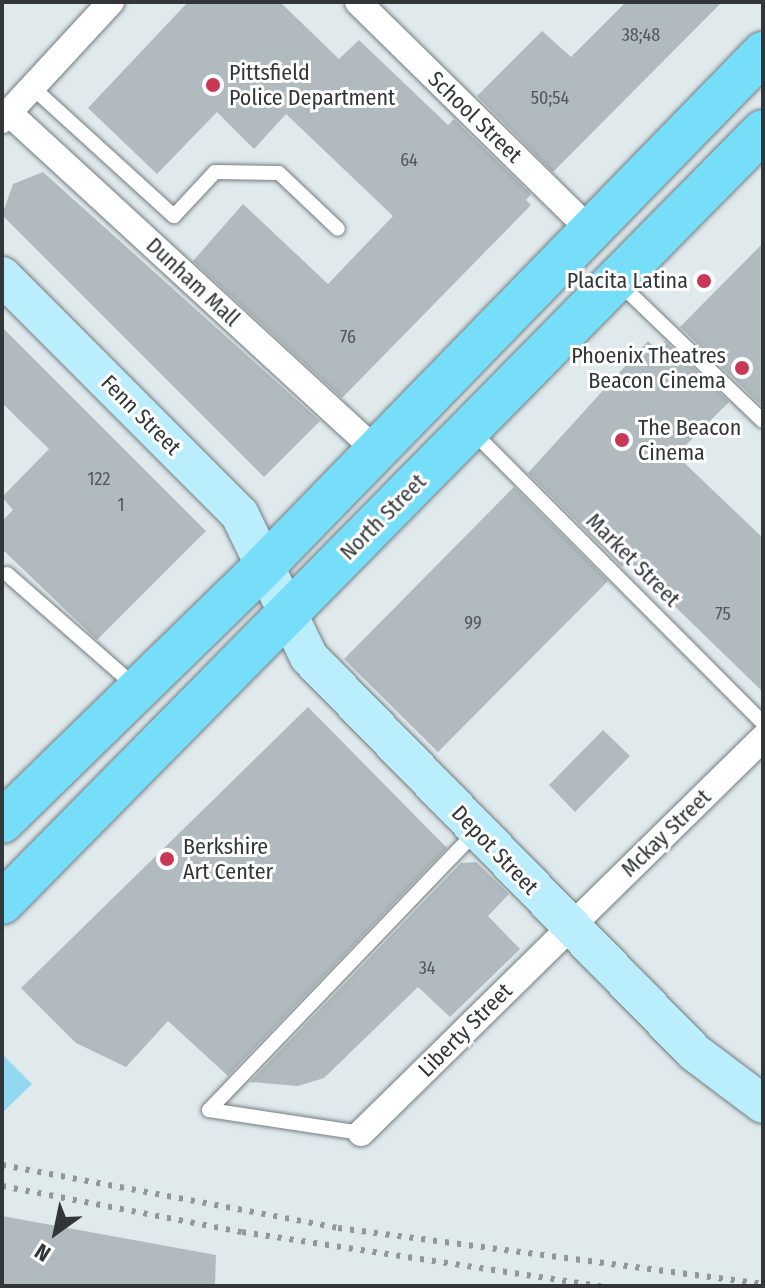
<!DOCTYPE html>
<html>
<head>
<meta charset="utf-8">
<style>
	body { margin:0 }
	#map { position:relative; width:765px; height:1288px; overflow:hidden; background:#e0eaed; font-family:"Fira Sans Condensed",sans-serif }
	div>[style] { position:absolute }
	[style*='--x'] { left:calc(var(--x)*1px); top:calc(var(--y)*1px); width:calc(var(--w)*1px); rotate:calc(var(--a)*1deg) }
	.green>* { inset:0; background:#93d8f1 }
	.building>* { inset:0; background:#b1babe }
	.roads { filter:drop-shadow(0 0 2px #747d80) drop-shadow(0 0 2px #747d80) }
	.lane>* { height:14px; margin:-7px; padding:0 7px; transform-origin:7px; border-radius:7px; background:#fff }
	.street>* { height:26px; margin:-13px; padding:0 13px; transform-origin:13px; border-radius:13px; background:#fff }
	.secondary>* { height:38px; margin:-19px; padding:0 19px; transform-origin:19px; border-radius:19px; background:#bbeefc }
	.primary>* { height:42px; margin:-21px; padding:0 21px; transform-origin:21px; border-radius:21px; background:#77defa }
	.rail>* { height:6px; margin-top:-3px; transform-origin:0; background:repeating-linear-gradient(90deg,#91989b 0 4px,transparent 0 12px) }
	.dots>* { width:22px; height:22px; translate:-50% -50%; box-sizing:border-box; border:4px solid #fff; border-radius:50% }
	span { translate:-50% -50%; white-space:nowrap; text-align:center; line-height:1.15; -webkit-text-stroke:6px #fff; paint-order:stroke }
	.number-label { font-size:18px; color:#52575a }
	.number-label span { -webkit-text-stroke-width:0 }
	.poi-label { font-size:22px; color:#323638 }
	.left { translate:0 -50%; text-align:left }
	.right { translate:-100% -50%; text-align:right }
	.street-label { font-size:22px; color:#323638 }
	.frame { position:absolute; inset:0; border:4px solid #323638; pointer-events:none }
	.north { position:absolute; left:16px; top:1192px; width:80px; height:80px; -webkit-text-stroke:6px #fff; paint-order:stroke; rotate:213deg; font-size:22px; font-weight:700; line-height:32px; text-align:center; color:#323638 }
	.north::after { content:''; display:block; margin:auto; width:28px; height:36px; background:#323638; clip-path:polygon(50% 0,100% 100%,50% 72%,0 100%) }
</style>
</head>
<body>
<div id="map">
	<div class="green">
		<div style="clip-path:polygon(2px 1054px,32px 1084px,2px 1113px)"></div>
	</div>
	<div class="building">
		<div style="clip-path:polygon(188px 2px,280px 2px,339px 59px,359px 40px,448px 125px,454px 119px,531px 194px,526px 200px,531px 205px,342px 398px,193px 261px,243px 204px,328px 284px,393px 216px,286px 114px,254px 149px,217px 112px,157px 174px,88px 108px)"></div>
		<div style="clip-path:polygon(626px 2px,722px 2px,553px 172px,477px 96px,542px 31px,571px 57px)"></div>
		<div style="clip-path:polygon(43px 172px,320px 421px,264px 477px,2px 215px,13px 184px)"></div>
		<div style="clip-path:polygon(763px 243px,763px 407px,680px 327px)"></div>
		<div style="clip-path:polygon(2px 327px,206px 531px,97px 640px,2px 549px,2px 521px,13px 510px,2px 497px,49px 449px,2px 403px)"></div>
		<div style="clip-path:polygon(648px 341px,657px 350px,665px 341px,729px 402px,676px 455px,763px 538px,763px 692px,628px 561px,622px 567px,528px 473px)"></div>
		<div style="clip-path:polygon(514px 487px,608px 581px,438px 752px,344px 659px)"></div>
		<div style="clip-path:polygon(308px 707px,447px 848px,228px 1076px,168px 1021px,126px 1067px,76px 1043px,21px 988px)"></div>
		<div style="clip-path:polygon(603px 730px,630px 756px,575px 812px,549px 785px)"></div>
		<div style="clip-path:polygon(476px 862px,509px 894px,488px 916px,520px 949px,450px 1017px,418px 987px,324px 1078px,298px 1086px,250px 1082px,461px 863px)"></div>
		<div style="clip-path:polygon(2px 1216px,216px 1255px,215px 1286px,2px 1286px)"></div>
	</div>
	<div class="roads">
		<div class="lane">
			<div style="--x:32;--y:87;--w:192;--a:42.3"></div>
			<div style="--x:174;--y:216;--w:60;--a:-47"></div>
			<div style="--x:215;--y:172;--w:64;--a:0.9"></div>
			<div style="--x:279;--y:173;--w:81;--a:43.5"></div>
			<div style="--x:619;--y:283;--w:199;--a:43.8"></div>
			<div style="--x:472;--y:431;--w:412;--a:45.1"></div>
			<div style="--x:7;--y:574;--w:171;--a:41.2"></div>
			<div style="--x:209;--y:1110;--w:387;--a:-46.2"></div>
			<div style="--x:209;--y:1110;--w:154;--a:8.6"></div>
		</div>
		<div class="street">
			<div style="--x:358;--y:2;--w:328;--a:44.5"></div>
			<div style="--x:9;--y:113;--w:499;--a:42.6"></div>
			<div style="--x:2;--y:120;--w:161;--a:-47.3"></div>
			<div style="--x:361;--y:1133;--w:564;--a:-44.5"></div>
		</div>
		<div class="secondary">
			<div style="--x:2;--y:276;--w:337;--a:45.1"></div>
			<div style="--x:240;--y:515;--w:158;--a:64.1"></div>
			<div style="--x:309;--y:657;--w:552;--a:45.73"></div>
			<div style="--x:694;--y:1052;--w:86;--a:37"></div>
		</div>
		<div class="primary">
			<div style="--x:2;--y:822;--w:366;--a:-44.3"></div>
			<div style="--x:264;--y:566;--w:716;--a:-45.79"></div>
			<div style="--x:2;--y:903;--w:1084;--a:-45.41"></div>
		</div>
	</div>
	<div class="rail">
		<div style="--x:2;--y:1165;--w:342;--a:10.6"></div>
		<div style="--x:338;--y:1228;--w:429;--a:7.5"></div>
		<div style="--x:2;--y:1186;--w:244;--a:10.9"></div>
		<div style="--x:242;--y:1232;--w:363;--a:8.6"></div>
	</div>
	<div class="dots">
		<div style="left:213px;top:85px;background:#c83856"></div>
		<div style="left:704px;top:281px;background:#c83856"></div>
		<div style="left:742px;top:368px;background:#c83856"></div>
		<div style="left:622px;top:440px;background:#c83856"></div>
		<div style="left:167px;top:859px;background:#c83856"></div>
	</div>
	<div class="number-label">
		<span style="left:641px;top:35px">38;48</span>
		<span style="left:550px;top:98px">50;54</span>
		<span style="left:409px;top:160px">64</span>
		<span style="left:348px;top:337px">76</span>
		<span style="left:99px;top:479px">122</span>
		<span style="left:121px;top:505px">1</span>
		<span style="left:723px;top:614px">75</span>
		<span style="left:473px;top:623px">99</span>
		<span style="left:427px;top:968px">34</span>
	</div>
	<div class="poi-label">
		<span class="left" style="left:229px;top:85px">Pittsfield<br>Police Department</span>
		<span class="right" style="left:688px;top:281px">Placita Latina</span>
		<span class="right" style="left:726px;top:368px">Phoenix Theatres<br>Beacon Cinema</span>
		<span class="left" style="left:638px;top:440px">The Beacon<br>Cinema</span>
		<span class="left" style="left:183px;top:859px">Berkshire<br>Art Center</span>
	</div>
	<div class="street-label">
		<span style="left:475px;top:117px;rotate:44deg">School Street</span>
		<span style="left:193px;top:282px;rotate:43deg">Dunham Mall</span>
		<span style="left:141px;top:415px;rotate:45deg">Fenn Street</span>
		<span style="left:383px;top:517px;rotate:-45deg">North Street</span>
		<span style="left:633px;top:560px;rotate:45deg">Market Street</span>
		<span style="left:666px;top:833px;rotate:-44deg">Mckay Street</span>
		<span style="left:495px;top:850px;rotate:46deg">Depot Street</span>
		<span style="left:465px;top:1030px;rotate:-45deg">Liberty Street</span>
	</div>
	<div class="frame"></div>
	<div class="north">N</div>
</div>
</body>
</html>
